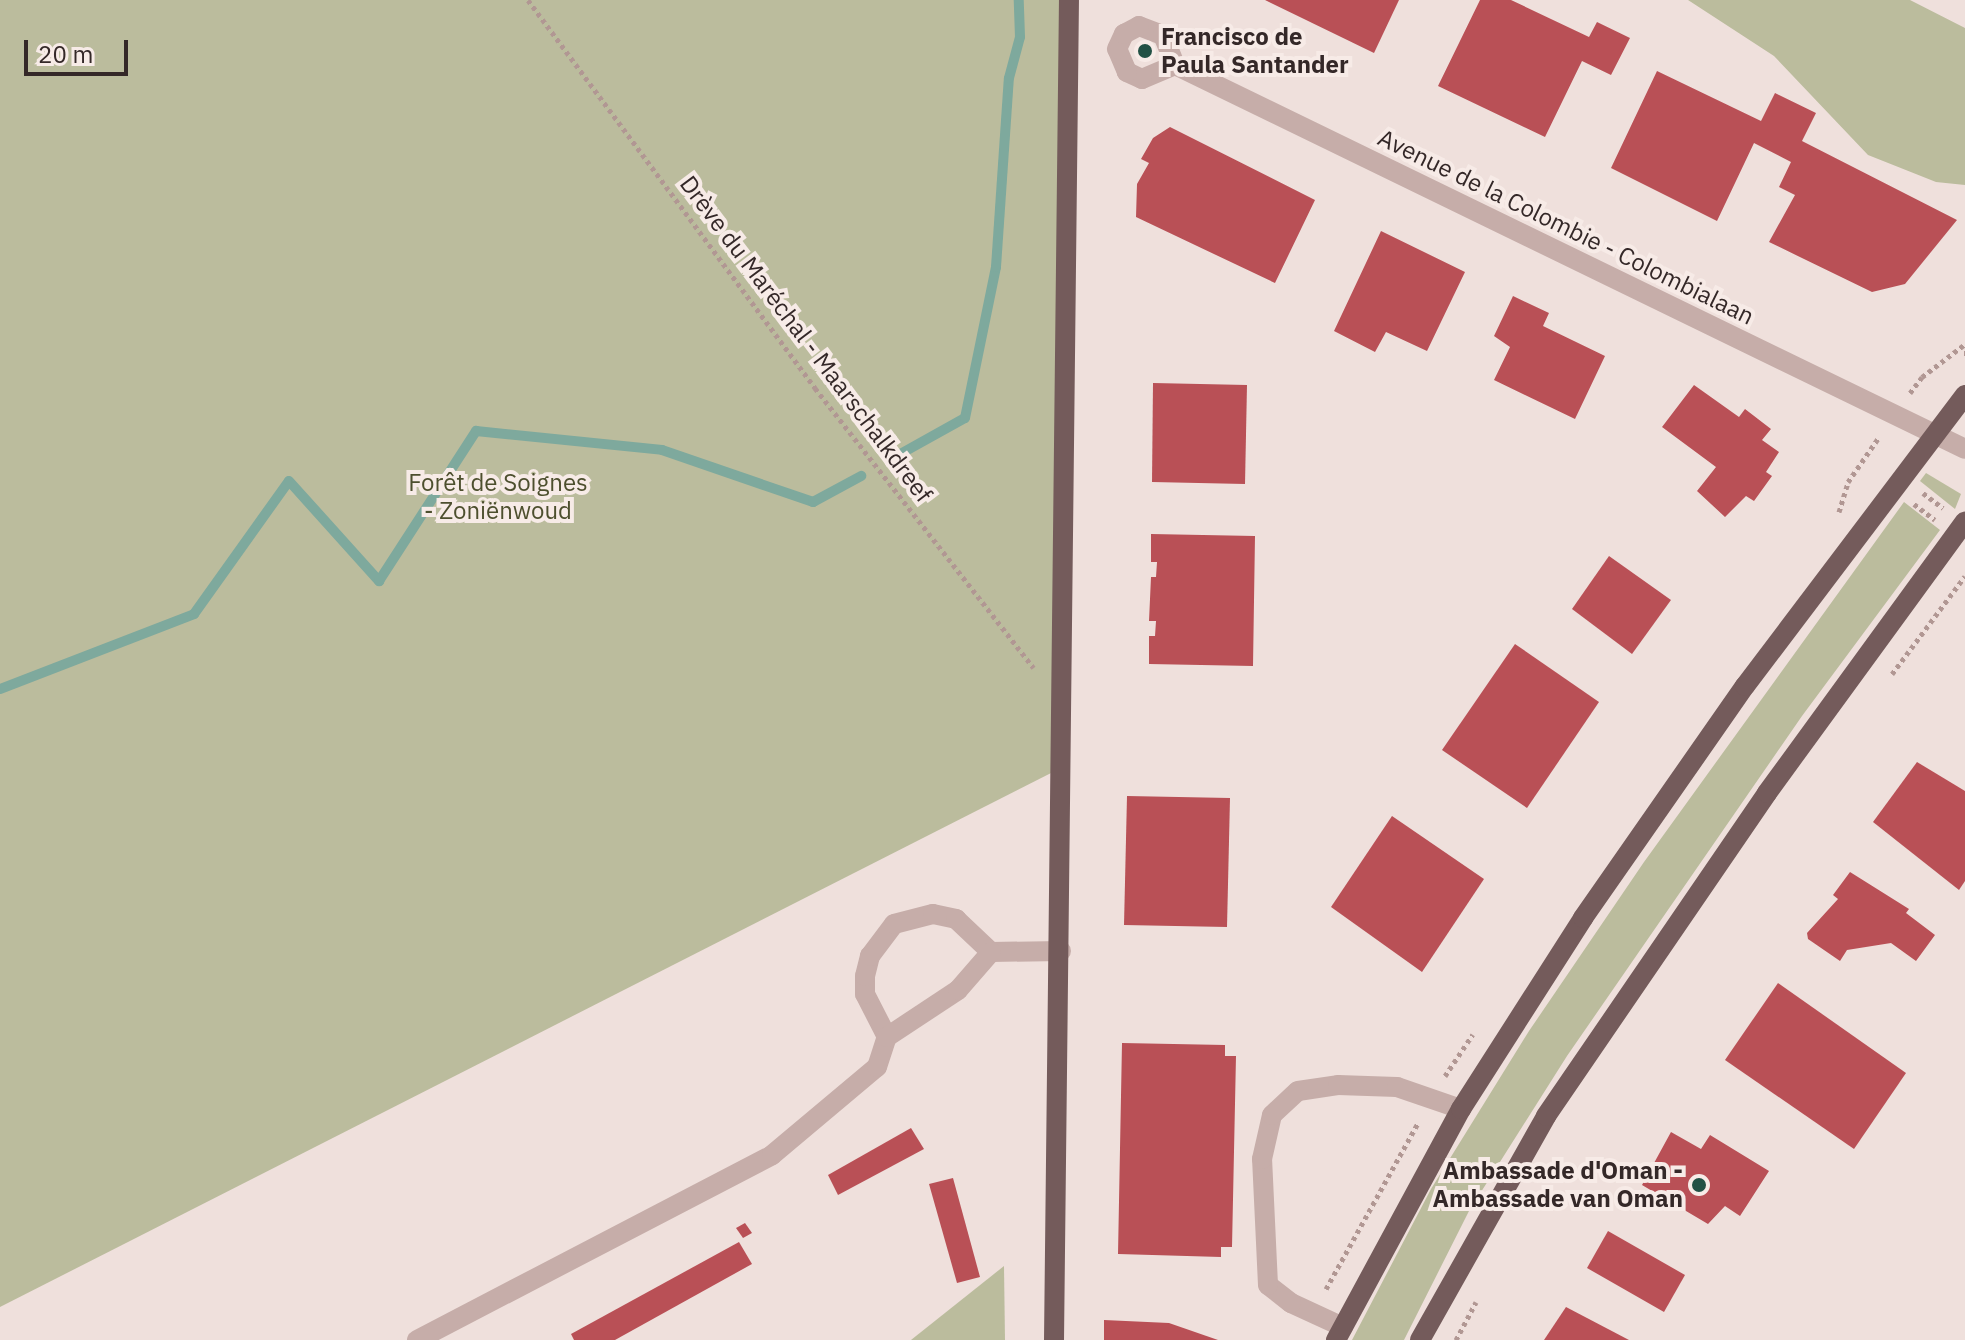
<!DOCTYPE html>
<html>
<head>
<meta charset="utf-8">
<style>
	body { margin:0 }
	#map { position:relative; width:1965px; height:1340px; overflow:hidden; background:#efe0dc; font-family:"IBM Plex Sans",sans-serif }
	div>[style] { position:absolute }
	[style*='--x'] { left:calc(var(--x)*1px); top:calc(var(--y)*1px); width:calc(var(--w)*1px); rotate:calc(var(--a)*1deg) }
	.green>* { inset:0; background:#bbbc9d }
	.stream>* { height:10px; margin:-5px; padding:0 5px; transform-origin:5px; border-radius:5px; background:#7ea99d }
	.building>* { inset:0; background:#b95056 }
	.path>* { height:5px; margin-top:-2.5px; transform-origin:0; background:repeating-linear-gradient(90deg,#b19793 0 4px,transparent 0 8px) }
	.minor>* { height:20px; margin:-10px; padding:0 10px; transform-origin:10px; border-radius:10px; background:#c6ada9 }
	.major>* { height:20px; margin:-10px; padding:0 10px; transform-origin:10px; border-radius:10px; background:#745b5b }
	.dots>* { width:22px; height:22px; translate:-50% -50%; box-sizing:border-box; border:4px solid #f7ebe7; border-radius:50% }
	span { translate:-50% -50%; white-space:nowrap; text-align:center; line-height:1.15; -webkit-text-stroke:8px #f7ebe7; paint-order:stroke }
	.poi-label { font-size:24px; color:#342828; font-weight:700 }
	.left { translate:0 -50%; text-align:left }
	.right { translate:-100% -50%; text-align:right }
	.street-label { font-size:24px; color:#342828 }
	.park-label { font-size:24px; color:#4d4f2e }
	.scale { position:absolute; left:24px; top:40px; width:104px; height:36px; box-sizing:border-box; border:4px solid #342828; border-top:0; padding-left:10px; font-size:24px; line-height:28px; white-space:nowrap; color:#342828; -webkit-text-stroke:6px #f7ebe7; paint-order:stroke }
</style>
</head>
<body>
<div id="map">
	<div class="green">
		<div style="clip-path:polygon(0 0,1071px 0,1057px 770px,0 1307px)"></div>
		<div style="clip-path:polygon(1688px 0,1910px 0,1965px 28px,1965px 185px,1936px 182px,1868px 155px,1774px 56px)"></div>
		<div style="clip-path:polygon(1926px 473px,1961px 494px,1955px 509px,1920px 481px)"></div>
		<div style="clip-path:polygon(1904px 502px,1940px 530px,1802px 716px,1567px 1056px,1469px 1211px,1404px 1340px,1352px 1340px,1431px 1189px,1529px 1031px,1644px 862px)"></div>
		<div style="clip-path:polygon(1004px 1266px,1005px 1340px,911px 1340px)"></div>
	</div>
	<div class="stream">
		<div style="--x:893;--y:458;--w:82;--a:-29.1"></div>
		<div style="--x:965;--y:418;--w:154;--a:-78.4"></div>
		<div style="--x:996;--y:267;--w:189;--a:-86.1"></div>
		<div style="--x:1009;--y:78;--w:42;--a:-75"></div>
		<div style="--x:1020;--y:37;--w:37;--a:-92"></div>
		<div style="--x:0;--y:689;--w:208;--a:-21.1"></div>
		<div style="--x:194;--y:614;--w:163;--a:-54.5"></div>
		<div style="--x:289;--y:481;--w:135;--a:48"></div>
		<div style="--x:379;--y:581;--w:179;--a:-57.1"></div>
		<div style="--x:476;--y:431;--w:187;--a:5.8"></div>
		<div style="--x:662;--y:450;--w:160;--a:19"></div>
		<div style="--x:813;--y:502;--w:55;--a:-28.4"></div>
	</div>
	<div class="building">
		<div style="clip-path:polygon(1265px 0,1399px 0,1374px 53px)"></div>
		<div style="clip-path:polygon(1480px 0,1511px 0,1589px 37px,1597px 22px,1630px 38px,1611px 75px,1582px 61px,1545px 137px,1438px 86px)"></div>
		<div style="clip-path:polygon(1657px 71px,1761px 121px,1775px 93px,1816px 113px,1802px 141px,1957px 220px,1905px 284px,1872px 292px,1769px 242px,1795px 195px,1779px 187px,1791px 162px,1754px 143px,1717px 221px,1611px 168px)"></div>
		<div style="clip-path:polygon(1170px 127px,1315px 200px,1275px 283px,1136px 217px,1137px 184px,1149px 163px,1141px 159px,1153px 138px)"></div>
		<div style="clip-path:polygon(1381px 231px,1465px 272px,1427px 351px,1386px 332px,1375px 352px,1334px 331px)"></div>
		<div style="clip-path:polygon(1513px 296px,1549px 313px,1543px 326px,1605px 356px,1575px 419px,1494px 380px,1510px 347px,1494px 336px)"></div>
		<div style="clip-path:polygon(1153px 383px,1247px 385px,1245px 484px,1152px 482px)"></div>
		<div style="clip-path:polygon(1694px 385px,1739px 417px,1745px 409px,1771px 429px,1762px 440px,1779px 452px,1766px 472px,1772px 476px,1754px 501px,1746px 496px,1725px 517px,1697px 491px,1716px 467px,1662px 427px)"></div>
		<div style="clip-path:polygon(1151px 534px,1255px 536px,1253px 666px,1149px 664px,1149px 636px,1155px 636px,1156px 621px,1149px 621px,1151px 577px,1156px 577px,1157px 562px,1151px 562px)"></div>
		<div style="clip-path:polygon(1609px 556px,1671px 600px,1632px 654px,1572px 609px)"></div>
		<div style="clip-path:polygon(1515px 644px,1599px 702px,1527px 808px,1442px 750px)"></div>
		<div style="clip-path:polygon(1917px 762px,1965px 791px,1965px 881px,1959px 890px,1873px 822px)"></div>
		<div style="clip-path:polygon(1127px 796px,1230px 798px,1227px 927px,1124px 925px)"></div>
		<div style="clip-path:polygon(1392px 816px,1484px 879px,1422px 972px,1331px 907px)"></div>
		<div style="clip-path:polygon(1850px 872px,1909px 909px,1906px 913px,1935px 935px,1916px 961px,1891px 943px,1847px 950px,1840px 961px,1808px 939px,1807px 933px,1838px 899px,1833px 895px)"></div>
		<div style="clip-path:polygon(1778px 983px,1906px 1073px,1854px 1149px,1725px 1060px)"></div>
		<div style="clip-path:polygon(1122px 1043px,1225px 1045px,1225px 1056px,1236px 1056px,1232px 1247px,1221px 1247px,1221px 1257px,1118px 1254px)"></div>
		<div style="clip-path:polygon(911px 1128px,924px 1149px,838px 1195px,828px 1175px)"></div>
		<div style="clip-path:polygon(1671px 1132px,1701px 1149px,1710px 1135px,1769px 1171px,1740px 1216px,1725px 1206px,1708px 1224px,1642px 1185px)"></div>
		<div style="clip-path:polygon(953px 1178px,980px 1277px,957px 1283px,929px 1184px)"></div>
		<div style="clip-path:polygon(745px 1223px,752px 1233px,743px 1238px,736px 1228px)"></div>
		<div style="clip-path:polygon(1608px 1231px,1685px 1275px,1664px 1312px,1587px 1268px)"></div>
		<div style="clip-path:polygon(739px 1242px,752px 1264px,615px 1340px,574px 1340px,571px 1334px)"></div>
		<div style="clip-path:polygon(1566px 1307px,1629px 1340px,1544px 1340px)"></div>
		<div style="clip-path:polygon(1104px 1320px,1169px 1323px,1218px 1340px,1104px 1340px)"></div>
	</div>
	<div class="path">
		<div style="--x:528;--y:0;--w:483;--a:53.5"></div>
		<div style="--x:815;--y:388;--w:355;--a:52"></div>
		<div style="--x:1964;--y:353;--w:1;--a:0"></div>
		<div style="--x:1910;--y:393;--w:20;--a:-53"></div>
		<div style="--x:1922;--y:377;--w:54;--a:-37.5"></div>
		<div style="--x:1923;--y:493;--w:25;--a:37"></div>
		<div style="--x:1914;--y:504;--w:26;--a:37"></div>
		<div style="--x:1839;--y:512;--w:31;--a:-73"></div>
		<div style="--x:1848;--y:482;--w:55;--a:-55.4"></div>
		<div style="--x:1892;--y:674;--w:122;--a:-53.3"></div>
		<div style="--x:1445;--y:1076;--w:50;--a:-56.3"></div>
		<div style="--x:1326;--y:1289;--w:190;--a:-61"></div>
		<div style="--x:1456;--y:1340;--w:43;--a:-62.2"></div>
	</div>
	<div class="minor">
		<div style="--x:1139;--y:26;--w:26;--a:21"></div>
		<div style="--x:1163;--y:35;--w:32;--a:68"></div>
		<div style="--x:1175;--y:65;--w:36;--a:157"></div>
		<div style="--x:1142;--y:79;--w:17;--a:-155"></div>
		<div style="--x:1127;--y:72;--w:25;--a:-113"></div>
		<div style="--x:1117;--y:49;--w:17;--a:-65"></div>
		<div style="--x:1124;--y:34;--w:17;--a:-28"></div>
		<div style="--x:1175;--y:65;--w:878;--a:25.92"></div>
		<div style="--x:991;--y:952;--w:70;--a:-0.8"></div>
		<div style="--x:887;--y:1037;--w:48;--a:-117.1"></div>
		<div style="--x:865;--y:994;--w:18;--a:-90"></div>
		<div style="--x:865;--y:976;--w:21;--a:-76"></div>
		<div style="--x:870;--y:956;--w:40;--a:-53"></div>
		<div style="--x:894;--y:924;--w:40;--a:-14.4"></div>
		<div style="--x:933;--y:914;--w:24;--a:12"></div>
		<div style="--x:956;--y:919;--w:48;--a:43.3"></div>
		<div style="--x:1343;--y:1327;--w:57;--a:-155.2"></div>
		<div style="--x:1291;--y:1303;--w:29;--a:-142"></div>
		<div style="--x:1268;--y:1285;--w:126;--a:-92.7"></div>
		<div style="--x:1262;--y:1159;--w:45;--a:-77.2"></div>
		<div style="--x:1272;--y:1115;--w:35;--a:-43"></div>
		<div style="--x:1298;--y:1091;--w:40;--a:-8.5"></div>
		<div style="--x:1338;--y:1085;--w:59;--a:1.9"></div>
		<div style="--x:1397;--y:1087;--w:68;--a:19"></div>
		<div style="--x:417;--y:1340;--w:400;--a:-27.5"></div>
		<div style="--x:772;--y:1155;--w:137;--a:-40"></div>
		<div style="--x:877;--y:1067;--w:32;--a:-72"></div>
		<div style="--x:887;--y:1037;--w:85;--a:-33.5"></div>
		<div style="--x:958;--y:990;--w:50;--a:-49"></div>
	</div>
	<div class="major">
		<div style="--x:1054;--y:1340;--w:1340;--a:-89.36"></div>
		<div style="--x:1336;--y:1340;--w:263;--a:-61.6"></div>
		<div style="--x:1461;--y:1109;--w:227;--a:-57.4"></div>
		<div style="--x:1583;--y:918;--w:283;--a:-55.1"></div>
		<div style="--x:1745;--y:686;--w:365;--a:-52.9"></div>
		<div style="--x:1420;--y:1340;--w:257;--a:-60.6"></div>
		<div style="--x:1546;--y:1116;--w:391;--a:-55.6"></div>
		<div style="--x:1767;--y:793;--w:336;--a:-53.9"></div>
	</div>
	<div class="dots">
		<div style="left:1145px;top:51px;background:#225145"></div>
		<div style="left:1699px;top:1185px;background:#225145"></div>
	</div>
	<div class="poi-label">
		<span class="left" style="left:1161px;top:51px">Francisco de<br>Paula Santander</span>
		<span class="right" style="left:1683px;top:1185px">Ambassade d'Oman -<br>Ambassade van Oman</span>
	</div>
	<div class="street-label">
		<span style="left:1566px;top:227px;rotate:26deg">Avenue de la Colombie - Colombialaan</span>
		<span style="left:806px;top:339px;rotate:53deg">Drève du Maréchal - Maarschalkdreef</span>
	</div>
	<div class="park-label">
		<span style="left:498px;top:497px">Forêt de Soignes<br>- Zoniënwoud</span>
	</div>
	<div class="scale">20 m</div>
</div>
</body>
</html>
